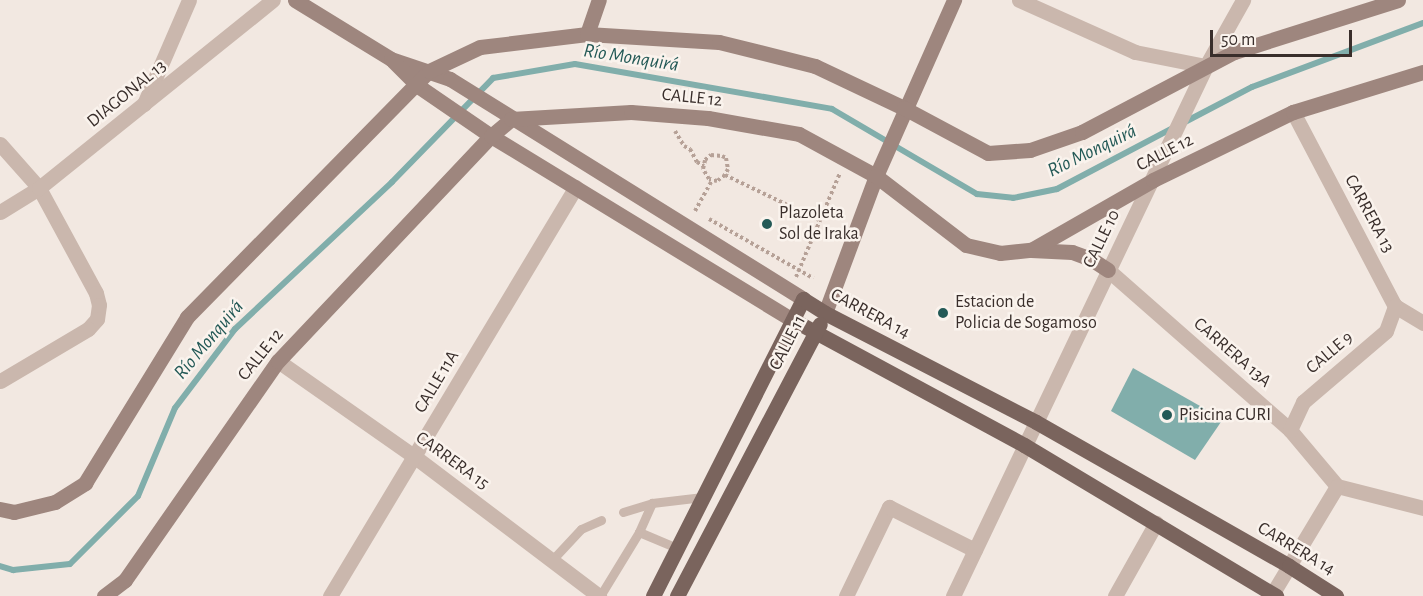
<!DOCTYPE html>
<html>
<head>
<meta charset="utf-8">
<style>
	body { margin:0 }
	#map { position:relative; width:1423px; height:596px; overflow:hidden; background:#f2e8e1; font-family:"Alegreya Sans",sans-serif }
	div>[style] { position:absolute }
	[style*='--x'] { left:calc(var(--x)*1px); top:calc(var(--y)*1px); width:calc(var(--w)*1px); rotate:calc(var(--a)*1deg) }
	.water>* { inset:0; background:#81aeab }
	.stream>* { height:6px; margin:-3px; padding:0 3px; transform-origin:3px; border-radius:3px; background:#81aeab }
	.path>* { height:4px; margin-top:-2px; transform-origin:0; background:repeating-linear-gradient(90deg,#b6a197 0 3px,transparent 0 6px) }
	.lane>* { height:9px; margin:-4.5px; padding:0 4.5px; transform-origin:4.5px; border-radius:4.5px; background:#cab7ad }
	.street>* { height:15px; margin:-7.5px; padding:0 7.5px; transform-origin:7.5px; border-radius:7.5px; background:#cab7ad }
	.secondary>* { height:15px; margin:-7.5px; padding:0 7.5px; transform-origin:7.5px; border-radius:7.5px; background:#9e867e }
	.primary>* { height:15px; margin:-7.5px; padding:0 7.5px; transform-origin:7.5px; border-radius:7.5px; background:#7a645d }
	.dots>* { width:16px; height:16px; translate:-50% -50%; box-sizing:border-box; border:3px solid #faf3ed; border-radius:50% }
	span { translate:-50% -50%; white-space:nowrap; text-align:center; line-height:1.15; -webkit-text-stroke:5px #faf3ed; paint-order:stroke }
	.street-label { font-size:18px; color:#392e2b }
	.poi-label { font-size:18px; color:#392e2b }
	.left { translate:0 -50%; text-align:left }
	.water-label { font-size:20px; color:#235956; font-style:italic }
	.scale { position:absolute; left:1210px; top:30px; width:142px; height:27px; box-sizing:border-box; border:3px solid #392e2b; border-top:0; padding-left:8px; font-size:18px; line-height:21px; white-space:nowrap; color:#392e2b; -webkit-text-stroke:4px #faf3ed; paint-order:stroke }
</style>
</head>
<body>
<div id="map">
	<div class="water">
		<div style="clip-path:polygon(1133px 368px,1223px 419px,1195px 460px,1111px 411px)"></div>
	</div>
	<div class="stream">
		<div style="--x:1183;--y:123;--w:78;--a:-27.6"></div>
		<div style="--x:1252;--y:87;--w:183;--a:-20.5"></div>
		<div style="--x:0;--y:566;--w:14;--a:17"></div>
		<div style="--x:13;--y:570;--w:57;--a:-6"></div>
		<div style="--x:70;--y:564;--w:96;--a:-45"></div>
		<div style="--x:138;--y:496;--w:95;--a:-67.2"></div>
		<div style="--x:175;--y:408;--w:99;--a:-52.8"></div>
		<div style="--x:235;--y:329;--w:215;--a:-43.1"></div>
		<div style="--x:392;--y:182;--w:145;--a:-45.8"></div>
		<div style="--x:493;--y:78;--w:83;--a:-9.7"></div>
		<div style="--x:575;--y:64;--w:261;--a:9.9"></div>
		<div style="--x:832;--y:109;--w:168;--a:30.4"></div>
		<div style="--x:977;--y:194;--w:36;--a:6"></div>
		<div style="--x:1013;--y:198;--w:45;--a:-11.6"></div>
		<div style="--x:1057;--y:189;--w:129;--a:-27.8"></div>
	</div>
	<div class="path">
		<div style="--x:675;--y:131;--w:17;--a:59"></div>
		<div style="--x:684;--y:146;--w:7;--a:27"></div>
		<div style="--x:690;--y:149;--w:15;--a:62"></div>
		<div style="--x:697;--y:162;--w:8;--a:30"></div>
		<div style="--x:725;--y:175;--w:10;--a:143"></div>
		<div style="--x:717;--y:181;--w:8;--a:-166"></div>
		<div style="--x:709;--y:179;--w:12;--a:-121"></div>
		<div style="--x:703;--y:169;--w:9;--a:-77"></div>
		<div style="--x:705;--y:160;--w:8;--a:-40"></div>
		<div style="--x:711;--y:155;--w:11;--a:5"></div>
		<div style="--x:722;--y:156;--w:4;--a:27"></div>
		<div style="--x:726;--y:158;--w:11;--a:80"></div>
		<div style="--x:728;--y:169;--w:7;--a:117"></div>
		<div style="--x:725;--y:175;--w:104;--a:25.6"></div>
		<div style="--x:695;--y:211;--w:35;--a:-61"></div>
		<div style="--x:709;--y:219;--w:120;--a:29.6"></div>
		<div style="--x:796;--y:277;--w:113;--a:-67.1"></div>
	</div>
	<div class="lane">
		<div style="--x:623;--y:512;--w:30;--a:-17"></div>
		<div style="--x:652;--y:503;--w:51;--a:-6.7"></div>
		<div style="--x:639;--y:532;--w:32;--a:-66"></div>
		<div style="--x:553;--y:559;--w:41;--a:-47"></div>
		<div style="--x:581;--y:529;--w:22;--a:-24"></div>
		<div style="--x:600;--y:596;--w:75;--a:-58.6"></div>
		<div style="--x:639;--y:532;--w:41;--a:22.8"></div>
	</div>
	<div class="street">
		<div style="--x:1019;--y:0;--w:127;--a:24.1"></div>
		<div style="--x:1135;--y:52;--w:72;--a:11.2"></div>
		<div style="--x:144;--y:104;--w:113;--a:-66.6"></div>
		<div style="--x:1293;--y:112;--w:219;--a:62.3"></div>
		<div style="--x:1395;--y:306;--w:33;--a:31"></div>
		<div style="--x:0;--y:144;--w:59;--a:48.4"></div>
		<div style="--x:39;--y:188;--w:119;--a:61.5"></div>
		<div style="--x:96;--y:293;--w:12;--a:76"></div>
		<div style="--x:99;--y:305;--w:14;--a:98"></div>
		<div style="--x:97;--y:319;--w:13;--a:132"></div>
		<div style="--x:88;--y:329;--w:102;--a:149.4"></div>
		<div style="--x:0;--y:212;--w:46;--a:-31.6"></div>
		<div style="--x:39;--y:188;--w:300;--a:-38.8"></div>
		<div style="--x:1108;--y:270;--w:242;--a:41.3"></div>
		<div style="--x:1290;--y:430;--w:73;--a:50"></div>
		<div style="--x:1337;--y:486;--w:89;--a:14.3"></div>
		<div style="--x:278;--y:361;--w:167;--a:35"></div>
		<div style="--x:415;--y:457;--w:231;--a:37.1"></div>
		<div style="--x:1290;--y:430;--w:31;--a:-65"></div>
		<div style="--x:1303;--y:402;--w:109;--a:-40.5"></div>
		<div style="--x:1386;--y:331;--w:27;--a:-70"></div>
		<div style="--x:330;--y:596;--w:477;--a:-59"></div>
		<div style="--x:846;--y:596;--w:99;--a:-64.2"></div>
		<div style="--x:889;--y:507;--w:96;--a:26.6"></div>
		<div style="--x:953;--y:596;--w:587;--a:-64.48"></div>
		<div style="--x:1206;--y:66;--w:76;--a:-60.7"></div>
		<div style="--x:1115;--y:596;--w:84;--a:-60.7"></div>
		<div style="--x:1271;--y:596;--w:128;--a:-59"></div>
	</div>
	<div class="secondary">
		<div style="--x:295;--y:0;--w:113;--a:31.6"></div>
		<div style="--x:391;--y:59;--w:62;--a:18.7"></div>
		<div style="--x:450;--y:79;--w:416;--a:31.9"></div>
		<div style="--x:587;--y:34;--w:36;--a:-71"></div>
		<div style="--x:393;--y:61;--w:35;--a:45"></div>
		<div style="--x:418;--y:86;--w:88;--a:34.4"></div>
		<div style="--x:491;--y:136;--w:354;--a:31.4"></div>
		<div style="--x:1031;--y:250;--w:41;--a:2.8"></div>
		<div style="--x:1072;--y:252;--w:20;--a:20"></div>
		<div style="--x:1091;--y:259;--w:20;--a:33"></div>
		<div style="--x:825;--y:313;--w:146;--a:-69.6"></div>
		<div style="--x:876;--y:176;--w:193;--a:-66.1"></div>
		<div style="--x:0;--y:509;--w:14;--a:12"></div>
		<div style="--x:14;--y:512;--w:42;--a:-13.7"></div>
		<div style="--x:55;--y:502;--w:36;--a:-32"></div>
		<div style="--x:85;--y:483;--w:195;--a:-58.4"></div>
		<div style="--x:187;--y:317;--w:345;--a:-45.5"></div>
		<div style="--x:429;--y:71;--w:56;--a:-25.2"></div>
		<div style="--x:480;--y:47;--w:108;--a:-6.9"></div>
		<div style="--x:587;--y:34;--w:132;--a:3.5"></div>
		<div style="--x:719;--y:42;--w:99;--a:14"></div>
		<div style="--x:815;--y:66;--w:98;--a:25.3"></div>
		<div style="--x:904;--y:108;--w:95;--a:28.2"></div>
		<div style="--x:988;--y:153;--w:42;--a:-4.1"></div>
		<div style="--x:1030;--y:150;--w:55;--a:-19.1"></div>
		<div style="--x:1082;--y:132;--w:172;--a:-27.8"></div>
		<div style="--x:1234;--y:52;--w:172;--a:-17.6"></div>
		<div style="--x:104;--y:596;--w:26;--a:-37"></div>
		<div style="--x:125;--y:580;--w:267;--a:-55.1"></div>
		<div style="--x:278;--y:361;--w:310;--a:-46.6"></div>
		<div style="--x:491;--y:136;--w:26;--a:-40"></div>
		<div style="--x:511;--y:119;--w:120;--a:-3.3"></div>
		<div style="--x:631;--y:112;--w:77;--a:4.5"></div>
		<div style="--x:708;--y:118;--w:92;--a:10"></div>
		<div style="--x:799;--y:134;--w:88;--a:28.6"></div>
		<div style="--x:876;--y:176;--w:113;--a:37.5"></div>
		<div style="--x:966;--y:245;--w:35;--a:13"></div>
		<div style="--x:1000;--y:253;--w:31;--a:-6"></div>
		<div style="--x:1031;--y:250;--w:141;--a:-29.8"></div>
		<div style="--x:1153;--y:180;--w:156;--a:-25.9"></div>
		<div style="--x:1293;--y:112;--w:136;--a:-17.1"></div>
	</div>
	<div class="primary">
		<div style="--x:793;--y:320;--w:263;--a:28.4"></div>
		<div style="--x:1024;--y:445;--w:294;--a:30.9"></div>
		<div style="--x:653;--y:596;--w:333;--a:-63.2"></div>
		<div style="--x:803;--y:299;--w:26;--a:32"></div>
		<div style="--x:825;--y:313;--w:237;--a:27.3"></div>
		<div style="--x:1036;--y:422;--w:291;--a:29.6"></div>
		<div style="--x:1289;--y:566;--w:56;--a:32.6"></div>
		<div style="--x:677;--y:596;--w:307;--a:-62.3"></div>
	</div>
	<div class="dots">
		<div style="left:767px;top:224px;background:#235956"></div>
		<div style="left:943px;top:313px;background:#235956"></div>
		<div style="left:1167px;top:415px;background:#235956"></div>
	</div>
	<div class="street-label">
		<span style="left:127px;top:94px;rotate:-39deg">DIAGONAL 13</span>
		<span style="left:692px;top:98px;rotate:6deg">CALLE 12</span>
		<span style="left:1165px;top:153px;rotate:-27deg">CALLE 12</span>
		<span style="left:1369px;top:214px;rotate:62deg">CARRERA 13</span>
		<span style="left:1102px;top:239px;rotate:-64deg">CALLE 10</span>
		<span style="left:870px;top:314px;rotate:28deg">CARRERA 14</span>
		<span style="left:788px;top:343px;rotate:-63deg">CALLE 11</span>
		<span style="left:1232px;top:353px;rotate:41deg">CARRERA 13A</span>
		<span style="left:1330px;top:353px;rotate:-40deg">CALLE 9</span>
		<span style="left:261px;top:355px;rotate:-51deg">CALLE 12</span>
		<span style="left:437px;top:382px;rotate:-59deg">CALLE 11A</span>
		<span style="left:452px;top:461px;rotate:36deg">CARRERA 15</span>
		<span style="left:1296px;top:549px;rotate:31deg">CARRERA 14</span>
	</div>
	<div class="poi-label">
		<span class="left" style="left:779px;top:224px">Plazoleta<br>Sol de Iraka</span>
		<span class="left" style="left:955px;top:313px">Estacion de<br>Policia de Sogamoso</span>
		<span class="left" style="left:1179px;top:415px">Pisicina CURI</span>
	</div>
	<div class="water-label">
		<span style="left:631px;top:58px;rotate:9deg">Río Monquirá</span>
		<span style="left:1092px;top:151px;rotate:-26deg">Río Monquirá</span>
		<span style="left:209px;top:340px;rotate:-50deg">Río Monquirá</span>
	</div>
	<div class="scale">50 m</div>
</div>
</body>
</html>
